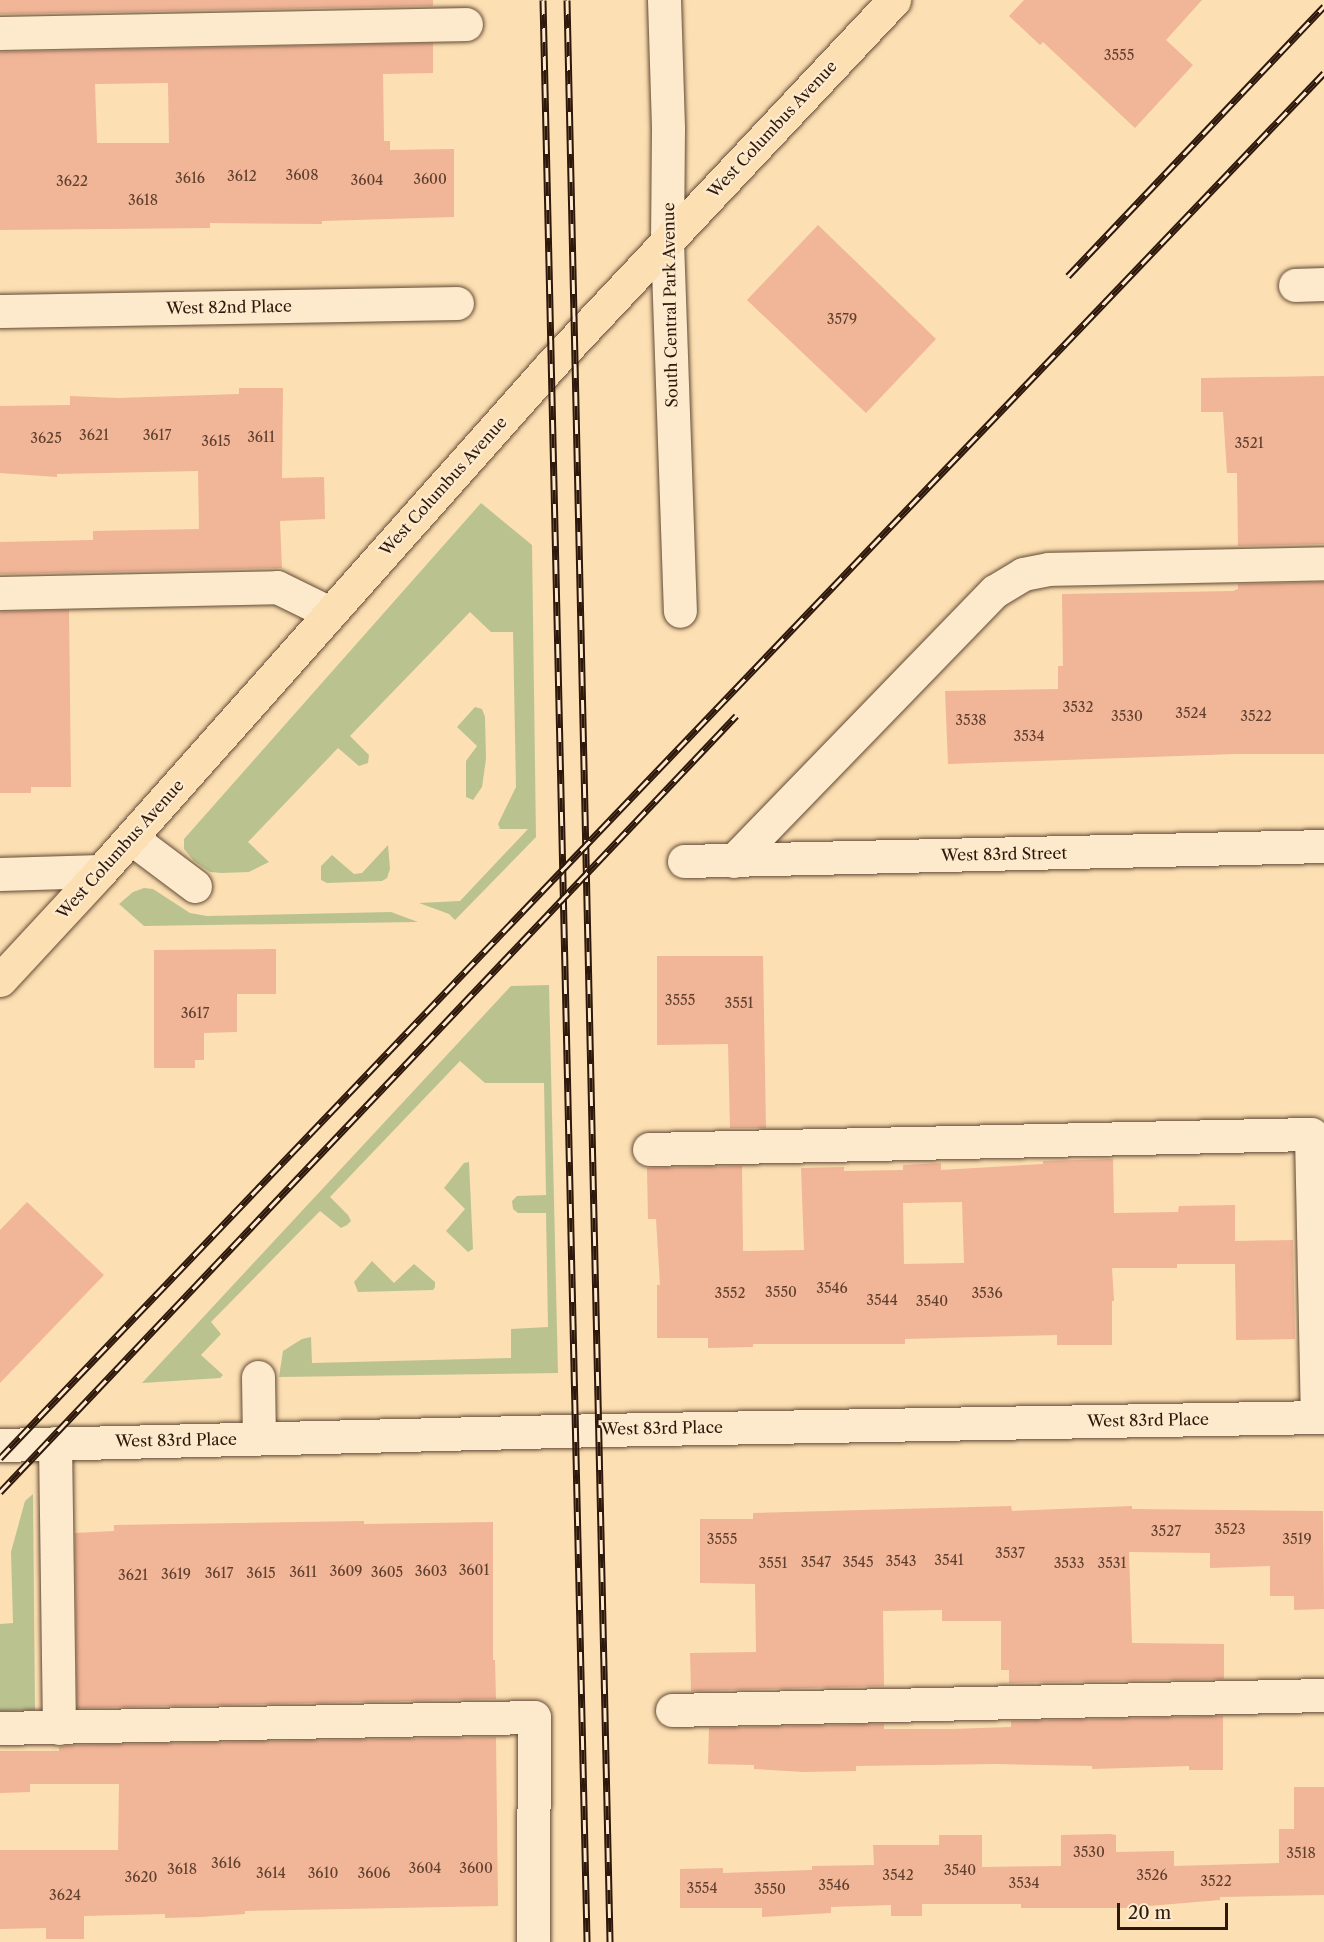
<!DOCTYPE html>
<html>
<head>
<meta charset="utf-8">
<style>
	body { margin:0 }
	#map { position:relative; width:1324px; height:1942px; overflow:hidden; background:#fcdfb2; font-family:"Libre Caslon Text",serif }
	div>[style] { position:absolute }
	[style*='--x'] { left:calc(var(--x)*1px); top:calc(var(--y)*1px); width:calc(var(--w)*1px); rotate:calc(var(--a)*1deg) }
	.green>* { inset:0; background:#bac390 }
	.building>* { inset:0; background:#f1b597 }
	.roads { filter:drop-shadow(0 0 2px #624a35) drop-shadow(0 0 2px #624a35) }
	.minor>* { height:33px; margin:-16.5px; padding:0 16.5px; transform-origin:16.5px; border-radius:16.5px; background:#fdeacd }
	.major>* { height:33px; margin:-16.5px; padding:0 16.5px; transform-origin:16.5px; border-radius:16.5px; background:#fcdfb2 }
	.rail>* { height:7px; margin-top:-3.5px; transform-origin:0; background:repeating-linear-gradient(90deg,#fdeacd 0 14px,#2e180b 0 28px); box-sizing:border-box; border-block:2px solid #2e180b }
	span { translate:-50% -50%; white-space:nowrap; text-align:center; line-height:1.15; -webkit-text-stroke:4.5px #fdeacd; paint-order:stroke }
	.number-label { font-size:14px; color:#5f3f2e }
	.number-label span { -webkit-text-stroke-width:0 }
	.street-label { font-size:16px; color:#2e180b }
	.scale { position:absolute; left:1117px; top:1903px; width:111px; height:27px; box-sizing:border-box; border:3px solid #2e180b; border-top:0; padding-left:8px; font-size:18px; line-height:21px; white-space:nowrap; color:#2e180b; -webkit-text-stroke:4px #fdeacd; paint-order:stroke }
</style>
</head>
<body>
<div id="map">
	<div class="green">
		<div style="clip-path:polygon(481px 503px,532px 545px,536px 837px,455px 920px,449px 914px,419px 903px,460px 901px,528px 829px,500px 829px,498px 824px,516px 787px,513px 632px,491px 632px,470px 612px,350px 736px,369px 755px,368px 763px,359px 766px,338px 748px,248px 842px,269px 862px,249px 872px,222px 873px,210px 872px,194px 861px,184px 849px,184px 839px)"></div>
		<div style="clip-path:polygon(475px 707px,482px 709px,485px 717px,486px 759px,482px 787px,473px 800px,466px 797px,466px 761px,477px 746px,457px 727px)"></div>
		<div style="clip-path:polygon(388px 845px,390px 869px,387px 878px,382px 881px,327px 883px,321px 880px,321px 866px,332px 855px,354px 874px,362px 873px)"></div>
		<div style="clip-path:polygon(144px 888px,153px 889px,190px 913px,207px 916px,391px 912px,418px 922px,144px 926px,119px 904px,133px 892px)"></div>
		<div style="clip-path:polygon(549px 985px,558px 1373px,279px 1377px,283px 1351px,302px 1339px,311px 1337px,312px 1363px,511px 1358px,511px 1329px,548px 1327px,546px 1213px,518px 1213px,513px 1209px,512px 1201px,517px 1196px,546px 1195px,544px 1083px,485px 1083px,460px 1061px,330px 1197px,348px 1215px,351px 1221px,347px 1225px,341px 1228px,320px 1211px,211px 1322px,221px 1334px,201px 1355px,223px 1375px,220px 1378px,142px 1383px,511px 986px)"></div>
		<div style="clip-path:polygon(469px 1162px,473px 1249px,468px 1252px,446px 1231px,465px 1209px,444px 1188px,464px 1163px)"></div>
		<div style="clip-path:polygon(372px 1261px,394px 1283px,414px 1264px,435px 1282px,435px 1287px,433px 1290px,358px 1292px,354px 1282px)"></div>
		<div style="clip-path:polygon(33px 1494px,35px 1710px,0 1711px,0 1624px,13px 1623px,11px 1552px,25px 1501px)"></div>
	</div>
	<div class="building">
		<div style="clip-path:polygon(0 0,433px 0,433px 6px,0 14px)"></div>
		<div style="clip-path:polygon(1024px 0,1202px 0,1166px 40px,1193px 65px,1135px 128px,1043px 42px,1040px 45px,1009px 16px)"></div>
		<div style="clip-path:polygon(evenodd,433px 43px,433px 73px,383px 74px,384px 141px,390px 141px,390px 150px,454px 149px,454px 217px,322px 221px,322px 224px,210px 223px,210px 228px,0 230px,0 52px,433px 43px,168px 83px,169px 143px,97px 143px,95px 84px,168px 83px)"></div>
		<div style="clip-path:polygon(818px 225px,936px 339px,866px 413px,747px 300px)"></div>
		<div style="clip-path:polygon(1324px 376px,1324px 544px,1238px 546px,1237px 473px,1227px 473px,1223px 412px,1201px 412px,1201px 378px)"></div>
		<div style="clip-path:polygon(239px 388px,283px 388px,282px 478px,324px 477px,325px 519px,280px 521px,282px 568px,0 574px,0 542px,93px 540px,93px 531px,199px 529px,198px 471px,57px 474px,57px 477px,0 473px,0 406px,70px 405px,70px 396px,118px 398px,239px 394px)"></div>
		<div style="clip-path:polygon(1324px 582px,1324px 754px,1235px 754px,948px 764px,945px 691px,1058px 689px,1058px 666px,1063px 666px,1062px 594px,1233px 591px,1238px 589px,1238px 584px)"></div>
		<div style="clip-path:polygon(69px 610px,71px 787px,31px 787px,31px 793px,0 793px,0 612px)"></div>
		<div style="clip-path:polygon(276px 949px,276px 994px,237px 994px,237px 1032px,204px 1033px,204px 1060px,195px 1060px,195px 1068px,154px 1068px,154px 950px)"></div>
		<div style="clip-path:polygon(657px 956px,763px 956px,766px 1128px,730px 1128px,728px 1044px,657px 1045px)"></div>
		<div style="clip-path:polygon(evenodd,1113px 1159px,1114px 1213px,1178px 1212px,1179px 1206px,1235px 1205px,1235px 1241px,1293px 1240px,1295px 1339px,1236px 1340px,1235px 1264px,1177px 1264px,1177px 1268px,1112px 1268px,1114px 1301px,1112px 1301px,1112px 1345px,1057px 1345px,1057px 1335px,905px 1339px,905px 1344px,753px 1344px,753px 1347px,708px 1348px,708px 1338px,657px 1338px,657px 1285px,660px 1285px,656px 1219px,648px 1219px,647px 1168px,742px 1166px,743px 1251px,804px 1250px,801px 1168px,844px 1167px,844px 1171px,903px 1170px,903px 1165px,941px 1163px,941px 1170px,1043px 1164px,1043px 1161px,1113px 1159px,962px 1202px,964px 1263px,904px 1264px,903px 1203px,962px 1202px)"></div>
		<div style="clip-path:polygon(27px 1202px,104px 1275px,0 1383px,0 1230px)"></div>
		<div style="clip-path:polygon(1011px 1506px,1012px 1511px,1132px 1506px,1132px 1509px,1323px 1511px,1324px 1609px,1294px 1610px,1294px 1596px,1270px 1596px,1270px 1566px,1210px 1568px,1210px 1553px,1129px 1552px,1132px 1643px,1224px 1644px,1224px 1679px,1009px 1683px,1009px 1670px,1001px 1670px,1001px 1621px,942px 1621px,942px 1610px,883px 1611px,884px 1686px,691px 1691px,690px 1653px,756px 1652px,755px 1584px,700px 1583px,700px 1519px,753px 1519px,753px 1513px)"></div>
		<div style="clip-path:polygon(364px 1521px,364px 1524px,493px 1522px,493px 1660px,495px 1660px,496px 1699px,77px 1708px,75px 1533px,114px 1531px,114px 1525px)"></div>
		<div style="clip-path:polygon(1223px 1716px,1223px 1770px,1189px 1770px,1189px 1766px,1092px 1769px,1092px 1766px,997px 1764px,856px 1766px,856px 1771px,804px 1772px,754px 1769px,754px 1765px,708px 1764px,709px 1728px,884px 1724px,884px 1729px,952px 1729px,1011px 1727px,1011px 1721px)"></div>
		<div style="clip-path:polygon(496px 1737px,498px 1906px,245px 1911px,245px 1914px,201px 1917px,165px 1918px,165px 1914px,84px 1916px,84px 1939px,46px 1939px,46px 1928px,0 1929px,0 1850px,118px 1850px,119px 1784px,30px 1784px,30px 1792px,0 1793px,0 1751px,59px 1751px,59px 1747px,75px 1745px)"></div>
		<div style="clip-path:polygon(1294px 1787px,1324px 1787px,1324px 1895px,1220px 1897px,1220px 1900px,1125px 1908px,1021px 1908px,1021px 1904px,922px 1904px,922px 1916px,891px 1916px,891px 1905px,831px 1907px,831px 1913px,762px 1917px,762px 1908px,680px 1908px,680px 1869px,723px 1868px,723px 1873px,812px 1870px,812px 1866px,874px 1865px,873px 1845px,939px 1845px,939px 1835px,982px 1835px,982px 1867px,1061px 1866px,1061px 1835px,1110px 1834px,1116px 1835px,1116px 1852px,1174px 1851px,1174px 1866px,1279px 1863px,1279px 1829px,1294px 1829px)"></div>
	</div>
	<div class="roads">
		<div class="minor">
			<div style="--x:664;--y:0;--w:128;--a:88.2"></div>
			<div style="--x:668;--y:128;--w:113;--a:90.5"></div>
			<div style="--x:667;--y:241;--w:370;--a:88"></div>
			<div style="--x:0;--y:33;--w:466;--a:-1.1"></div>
			<div style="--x:1295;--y:285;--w:29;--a:-2"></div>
			<div style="--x:0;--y:311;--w:457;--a:-1"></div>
			<div style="--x:0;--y:593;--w:277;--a:-1.2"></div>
			<div style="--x:277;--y:587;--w:59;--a:26.1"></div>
			<div style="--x:131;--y:838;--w:80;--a:36.9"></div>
			<div style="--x:684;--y:861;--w:640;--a:-1.34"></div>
			<div style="--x:733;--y:861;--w:376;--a:-45.9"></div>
			<div style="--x:995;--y:591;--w:33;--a:-31"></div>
			<div style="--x:1023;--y:574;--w:26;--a:-11"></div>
			<div style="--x:1049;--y:569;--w:275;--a:-1.2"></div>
			<div style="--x:0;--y:874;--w:101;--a:-1.7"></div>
			<div style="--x:649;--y:1149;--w:662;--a:-1.3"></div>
			<div style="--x:1311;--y:1134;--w:283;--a:88.8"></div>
			<div style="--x:258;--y:1377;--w:61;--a:89.1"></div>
			<div style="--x:55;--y:1443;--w:285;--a:89.2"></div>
			<div style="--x:0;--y:1445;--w:599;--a:-1.43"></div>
			<div style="--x:599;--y:1430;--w:725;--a:-1.03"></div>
			<div style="--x:672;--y:1710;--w:652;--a:-1.32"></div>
			<div style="--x:0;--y:1728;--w:534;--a:-1.18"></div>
			<div style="--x:534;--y:1717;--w:225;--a:90.3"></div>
		</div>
		<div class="major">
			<div style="--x:0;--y:980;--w:149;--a:-47.2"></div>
			<div style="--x:101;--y:871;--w:677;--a:-48.35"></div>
			<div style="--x:551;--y:365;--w:501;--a:-46.78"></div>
		</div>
	</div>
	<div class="rail">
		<div style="--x:543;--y:0;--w:1942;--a:88.7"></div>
		<div style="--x:567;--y:0;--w:1942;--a:88.73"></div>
		<div style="--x:1068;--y:276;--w:372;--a:-46.5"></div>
		<div style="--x:0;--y:1458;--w:1916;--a:-46.29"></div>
		<div style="--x:0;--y:1492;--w:1070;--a:-46.52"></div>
	</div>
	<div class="number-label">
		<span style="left:1119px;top:55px">3555</span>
		<span style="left:302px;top:175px">3608</span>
		<span style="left:242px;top:176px">3612</span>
		<span style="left:190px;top:178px">3616</span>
		<span style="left:430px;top:179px">3600</span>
		<span style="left:367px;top:180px">3604</span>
		<span style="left:72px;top:181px">3622</span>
		<span style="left:143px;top:200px">3618</span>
		<span style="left:842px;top:319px">3579</span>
		<span style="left:94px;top:435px">3621</span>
		<span style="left:157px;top:435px">3617</span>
		<span style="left:261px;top:437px">3611</span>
		<span style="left:46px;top:438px">3625</span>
		<span style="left:216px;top:441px">3615</span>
		<span style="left:1249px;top:443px">3521</span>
		<span style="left:1078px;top:707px">3532</span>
		<span style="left:1191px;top:713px">3524</span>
		<span style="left:1127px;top:716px">3530</span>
		<span style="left:1256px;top:716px">3522</span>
		<span style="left:971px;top:720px">3538</span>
		<span style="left:1029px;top:736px">3534</span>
		<span style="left:680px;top:1000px">3555</span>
		<span style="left:739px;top:1003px">3551</span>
		<span style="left:195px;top:1013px">3617</span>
		<span style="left:832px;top:1288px">3546</span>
		<span style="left:781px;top:1292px">3550</span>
		<span style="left:730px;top:1293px">3552</span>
		<span style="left:987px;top:1293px">3536</span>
		<span style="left:882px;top:1300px">3544</span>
		<span style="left:932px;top:1301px">3540</span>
		<span style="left:1230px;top:1529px">3523</span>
		<span style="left:1166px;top:1531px">3527</span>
		<span style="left:722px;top:1539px">3555</span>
		<span style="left:1297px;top:1539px">3519</span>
		<span style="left:1010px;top:1553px">3537</span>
		<span style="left:949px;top:1560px">3541</span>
		<span style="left:901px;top:1561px">3543</span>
		<span style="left:816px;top:1562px">3547</span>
		<span style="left:858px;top:1562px">3545</span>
		<span style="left:773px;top:1563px">3551</span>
		<span style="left:1069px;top:1563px">3533</span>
		<span style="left:1112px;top:1563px">3531</span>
		<span style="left:474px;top:1570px">3601</span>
		<span style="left:346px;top:1571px">3609</span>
		<span style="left:431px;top:1571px">3603</span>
		<span style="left:303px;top:1572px">3611</span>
		<span style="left:387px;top:1572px">3605</span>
		<span style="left:219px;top:1573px">3617</span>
		<span style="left:261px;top:1573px">3615</span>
		<span style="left:176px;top:1574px">3619</span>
		<span style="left:133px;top:1575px">3621</span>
		<span style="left:1089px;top:1852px">3530</span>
		<span style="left:1301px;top:1853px">3518</span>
		<span style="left:226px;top:1863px">3616</span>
		<span style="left:425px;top:1868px">3604</span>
		<span style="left:476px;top:1868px">3600</span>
		<span style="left:182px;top:1869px">3618</span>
		<span style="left:960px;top:1870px">3540</span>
		<span style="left:271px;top:1873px">3614</span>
		<span style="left:323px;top:1873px">3610</span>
		<span style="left:374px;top:1873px">3606</span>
		<span style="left:898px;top:1875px">3542</span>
		<span style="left:1152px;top:1875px">3526</span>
		<span style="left:141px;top:1877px">3620</span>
		<span style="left:1216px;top:1881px">3522</span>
		<span style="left:1024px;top:1883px">3534</span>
		<span style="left:834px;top:1885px">3546</span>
		<span style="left:702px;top:1888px">3554</span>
		<span style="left:770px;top:1889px">3550</span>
		<span style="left:65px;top:1895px">3624</span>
	</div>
	<div class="street-label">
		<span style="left:772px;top:129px;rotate:-47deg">West Columbus Avenue</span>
		<span style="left:670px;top:305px;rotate:-91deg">South Central Park Avenue</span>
		<span style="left:229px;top:307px;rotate:-1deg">West 82nd Place</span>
		<span style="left:443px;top:486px;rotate:-48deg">West Columbus Avenue</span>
		<span style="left:120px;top:849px;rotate:-48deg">West Columbus Avenue</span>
		<span style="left:1004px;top:854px;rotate:-1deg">West 83rd Street</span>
		<span style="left:1148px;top:1420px;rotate:-1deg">West 83rd Place</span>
		<span style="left:662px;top:1428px;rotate:-1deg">West 83rd Place</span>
		<span style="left:176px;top:1440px;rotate:-1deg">West 83rd Place</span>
	</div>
	<div class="scale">20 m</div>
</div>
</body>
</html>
